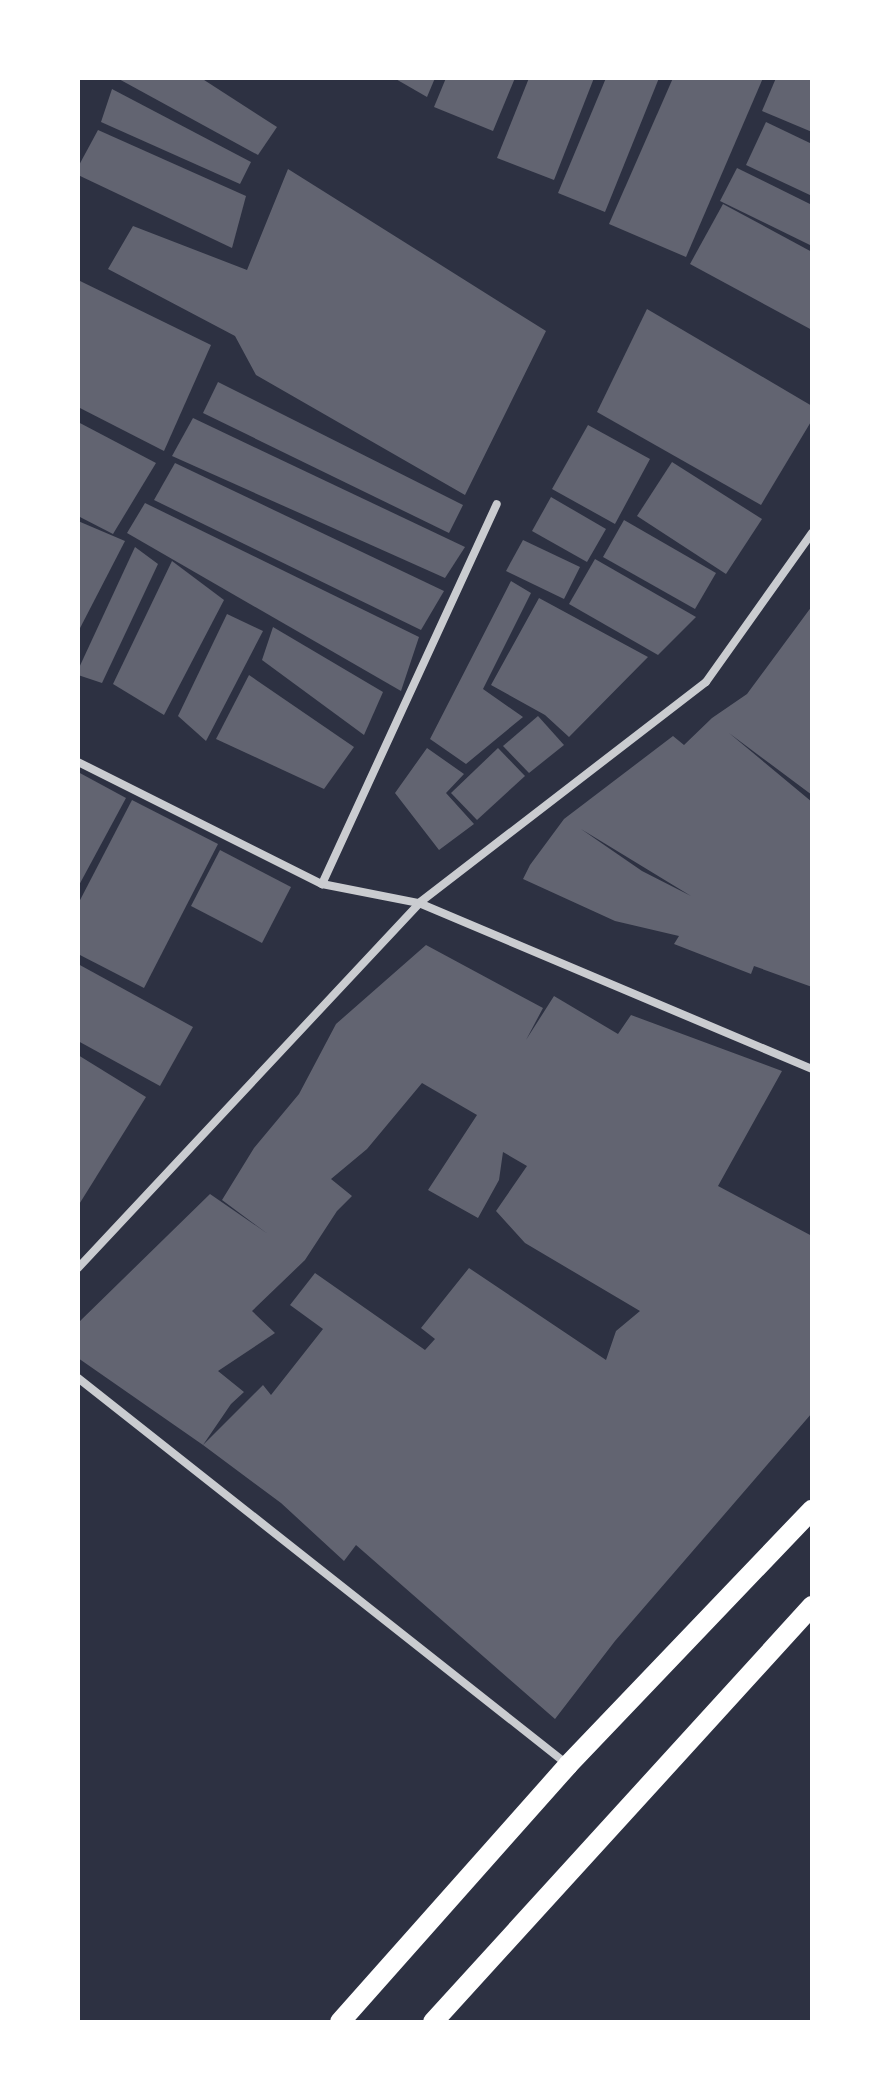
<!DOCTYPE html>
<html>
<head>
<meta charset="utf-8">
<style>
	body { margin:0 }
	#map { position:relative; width:890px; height:2100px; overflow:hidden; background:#2d3142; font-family:"Nunito Sans",sans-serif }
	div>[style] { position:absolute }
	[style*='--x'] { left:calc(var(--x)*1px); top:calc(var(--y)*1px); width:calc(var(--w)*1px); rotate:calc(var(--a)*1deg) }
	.building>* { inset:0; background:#626471 }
	.minor>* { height:8px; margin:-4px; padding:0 4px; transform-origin:4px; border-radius:4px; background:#caccd0 }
	.primary>* { height:20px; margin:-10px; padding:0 10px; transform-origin:10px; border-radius:10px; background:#fff }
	span { translate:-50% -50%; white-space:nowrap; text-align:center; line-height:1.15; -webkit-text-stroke:6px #fff; paint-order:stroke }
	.frame { position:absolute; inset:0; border:80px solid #fff; pointer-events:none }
</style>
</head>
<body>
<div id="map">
	<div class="building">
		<div style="clip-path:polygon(117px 78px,201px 78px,277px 127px,258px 155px)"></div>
		<div style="clip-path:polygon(394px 78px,435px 78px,427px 97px)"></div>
		<div style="clip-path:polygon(446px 78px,515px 78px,493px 131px,434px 107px)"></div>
		<div style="clip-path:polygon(529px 78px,594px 78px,554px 180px,497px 158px)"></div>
		<div style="clip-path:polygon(606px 78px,659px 78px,605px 212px,558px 193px)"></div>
		<div style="clip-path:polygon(673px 78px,763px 78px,686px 257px,609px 224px)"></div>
		<div style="clip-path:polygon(776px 78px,812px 78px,812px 132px,762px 111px)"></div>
		<div style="clip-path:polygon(112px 89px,251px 162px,240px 184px,101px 122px)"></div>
		<div style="clip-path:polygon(766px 122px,812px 144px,812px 196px,746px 165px)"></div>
		<div style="clip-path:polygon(98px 130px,246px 196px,232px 248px,78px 175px,78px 167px)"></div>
		<div style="clip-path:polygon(737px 168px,812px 205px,812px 246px,720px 201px)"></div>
		<div style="clip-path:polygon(288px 169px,546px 331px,465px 495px,256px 375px,235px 336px,108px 269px,133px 226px,247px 270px)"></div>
		<div style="clip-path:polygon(723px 204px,812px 252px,812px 330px,690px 264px)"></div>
		<div style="clip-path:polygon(78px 280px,211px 345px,164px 451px,78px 407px)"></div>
		<div style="clip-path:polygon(647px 309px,812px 406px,812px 420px,761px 505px,597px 412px)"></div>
		<div style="clip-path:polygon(218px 382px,463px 505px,449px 533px,203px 413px)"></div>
		<div style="clip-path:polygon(193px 418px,465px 547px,445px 578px,172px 456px)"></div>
		<div style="clip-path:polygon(78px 422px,156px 463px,113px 534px,78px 516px)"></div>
		<div style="clip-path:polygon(588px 425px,650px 459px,615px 524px,552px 489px)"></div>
		<div style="clip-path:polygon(672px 462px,762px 519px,726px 574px,637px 516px)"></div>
		<div style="clip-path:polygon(175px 463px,444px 591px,421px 630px,154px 500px)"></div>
		<div style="clip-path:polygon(551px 497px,606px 529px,587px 562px,532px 531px)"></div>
		<div style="clip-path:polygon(145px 503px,419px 637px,401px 691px,127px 533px)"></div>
		<div style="clip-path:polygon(624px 520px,716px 573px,695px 609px,603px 557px)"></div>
		<div style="clip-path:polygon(78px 521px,125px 541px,78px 632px)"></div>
		<div style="clip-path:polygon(523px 540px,580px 567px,564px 599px,506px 571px)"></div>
		<div style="clip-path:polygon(135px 547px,158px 564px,102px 683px,78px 675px,78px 670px)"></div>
		<div style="clip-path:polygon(595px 559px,696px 617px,658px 655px,569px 604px)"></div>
		<div style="clip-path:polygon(172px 561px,224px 600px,164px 715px,113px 684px)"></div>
		<div style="clip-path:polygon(511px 581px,531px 593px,483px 689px,523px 717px,466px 764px,430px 739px)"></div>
		<div style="clip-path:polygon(539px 598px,648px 657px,569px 737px,545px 715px,491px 685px)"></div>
		<div style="clip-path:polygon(evenodd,812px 606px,812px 795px,729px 733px,812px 802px,812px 987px,754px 966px,751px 974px,674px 944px,679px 936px,615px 921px,523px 879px,530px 865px,564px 819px,673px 736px,684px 745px,712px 718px,747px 694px,812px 606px,581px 829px,691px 896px,642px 871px,581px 829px)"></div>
		<div style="clip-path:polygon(227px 614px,263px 631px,206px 741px,178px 716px)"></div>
		<div style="clip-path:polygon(273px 627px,383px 692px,364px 735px,262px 660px)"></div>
		<div style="clip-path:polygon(249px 675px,354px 747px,324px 789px,216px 739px)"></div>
		<div style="clip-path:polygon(538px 716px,564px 745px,529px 773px,503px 746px)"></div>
		<div style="clip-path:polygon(427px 748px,464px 774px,446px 793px,474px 824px,439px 850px,395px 793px)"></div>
		<div style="clip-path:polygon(498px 748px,525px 776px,477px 820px,451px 793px)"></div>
		<div style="clip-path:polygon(78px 772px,126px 798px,78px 887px)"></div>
		<div style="clip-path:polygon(132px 800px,218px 844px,144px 988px,78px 954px,78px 904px)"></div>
		<div style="clip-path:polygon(220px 850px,291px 887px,262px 943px,191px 906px)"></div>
		<div style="clip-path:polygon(426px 945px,543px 1008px,526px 1040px,554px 996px,618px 1034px,631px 1015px,782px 1071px,718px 1186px,812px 1236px,812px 1413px,615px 1641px,555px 1719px,356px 1545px,344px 1561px,281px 1503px,203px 1445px,263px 1385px,271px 1395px,323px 1329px,290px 1305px,315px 1273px,425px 1350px,435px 1339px,421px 1328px,469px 1268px,606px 1360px,616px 1331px,640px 1311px,525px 1243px,496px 1211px,527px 1166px,503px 1152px,499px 1180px,478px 1218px,428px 1190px,477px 1115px,422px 1083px,367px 1149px,331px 1179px,352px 1196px,337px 1211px,305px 1260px,252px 1311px,275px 1333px,218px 1371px,244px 1392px,231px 1404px,203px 1445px,78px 1358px,78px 1323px,210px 1194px,268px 1234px,222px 1200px,254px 1148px,299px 1094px,336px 1024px)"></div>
		<div style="clip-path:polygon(78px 964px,193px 1027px,160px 1086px,78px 1041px)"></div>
		<div style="clip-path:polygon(78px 1055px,146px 1097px,78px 1206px)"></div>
	</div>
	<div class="minor">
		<div style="--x:78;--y:762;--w:273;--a:26.6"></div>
		<div style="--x:322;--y:884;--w:99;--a:11.1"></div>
		<div style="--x:419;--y:903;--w:427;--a:22.9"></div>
		<div style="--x:322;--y:884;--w:418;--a:-65.3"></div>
		<div style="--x:78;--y:1268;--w:500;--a:-46.9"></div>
		<div style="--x:419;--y:903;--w:362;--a:-37.6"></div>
		<div style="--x:706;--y:682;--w:183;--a:-54.6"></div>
		<div style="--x:78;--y:1378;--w:623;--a:38.29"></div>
	</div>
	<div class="primary">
		<div style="--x:340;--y:2022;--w:344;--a:-48.4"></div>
		<div style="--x:568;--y:1765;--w:353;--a:-46.3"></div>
		<div style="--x:433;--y:2022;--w:563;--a:-47.66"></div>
	</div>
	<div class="frame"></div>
</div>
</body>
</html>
